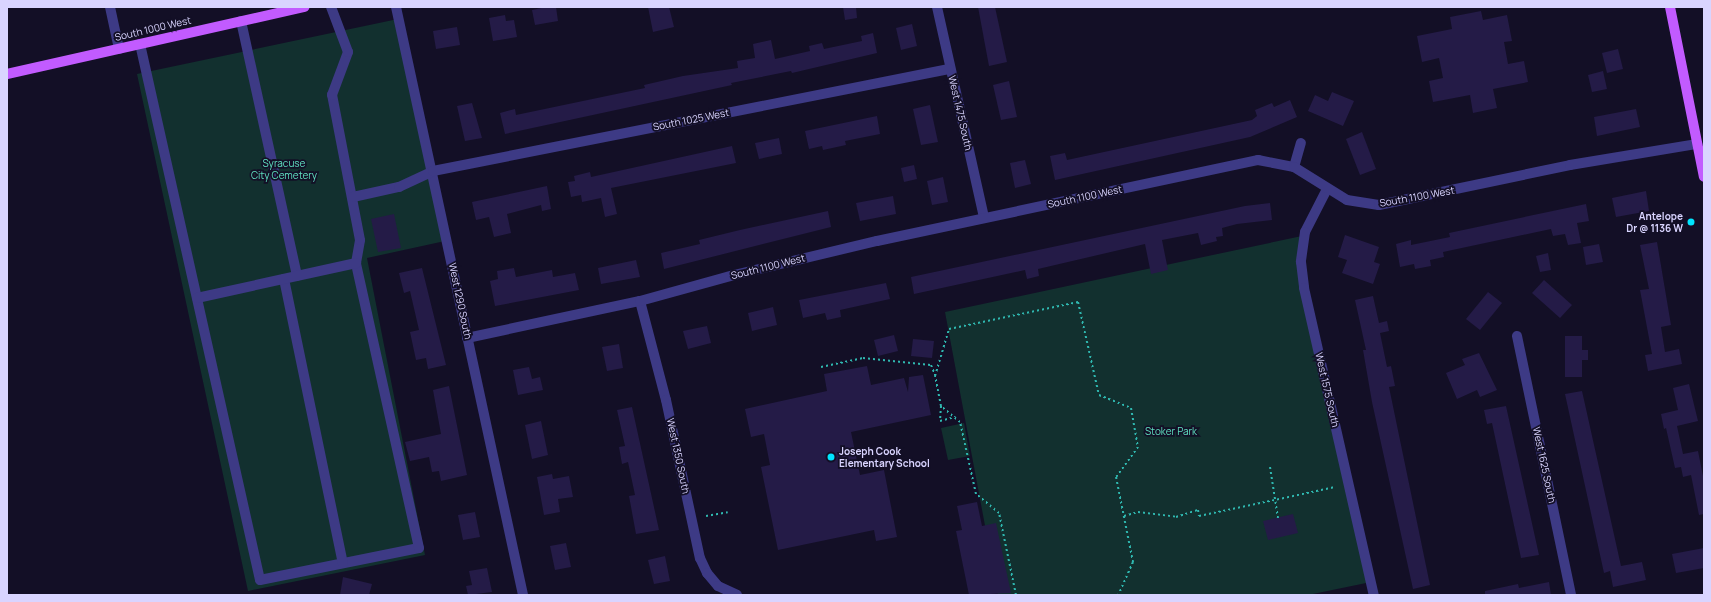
<!DOCTYPE html>
<html>
<head>
<meta charset="utf-8">
<style>
	body { margin:0 }
	#map { position:relative; width:1711px; height:602px; overflow:hidden; background:#130f26; font-family:Manrope,sans-serif }
	div>[style] { position:absolute }
	[style*='--x'] { left:calc(var(--x)*1px); top:calc(var(--y)*1px); width:calc(var(--w)*1px); rotate:calc(var(--a)*1deg) }
	.green>* { inset:0; background:#12302f }
	.building>* { inset:0; background:#241b47 }
	.path>* { height:2px; margin-top:-1px; transform-origin:0; background:repeating-linear-gradient(90deg,#2fb8b0 0 2px,transparent 0 5px) }
	.minor>* { height:10px; margin:-5px; padding:0 5px; transform-origin:5px; border-radius:5px; background:#3d3a85 }
	.major>* { height:10px; margin:-5px; padding:0 5px; transform-origin:5px; border-radius:5px; background:#c25bff }
	.dots>* { width:11px; height:11px; translate:-50% -50%; box-sizing:border-box; border:2px solid #130f26; border-radius:50% }
	span { translate:-50% -50%; white-space:nowrap; text-align:center; line-height:1.15; -webkit-text-stroke:3.5px #130f26; paint-order:stroke }
	.street-label { font-size:10px; color:#d9d4ff }
	.park-label { font-size:10px; color:#5fe0c0 }
	.poi-label { font-size:10px; color:#d9d4ff; font-weight:700 }
	.right { translate:-100% -50%; text-align:right }
	.left { translate:0 -50%; text-align:left }
	.frame { position:absolute; inset:0; border:8px solid #d9d4ff; pointer-events:none }
</style>
</head>
<body>
<div id="map">
	<div class="green">
		<div style="clip-path:polygon(398px 19px,445px 241px,367px 258px,425px 555px,248px 591px,137px 74px)"></div>
		<div style="clip-path:polygon(1302px 236px,1303px 266px,1371px 582px,1308px 595px,998px 595px,945px 312px)"></div>
		<div style="clip-path:polygon(964px 423px,970px 456px,948px 460px,941px 428px)"></div>
	</div>
	<div class="building">
		<div style="clip-path:polygon(546px 7px,556px 7px,558px 21px,535px 25px,532px 10px)"></div>
		<div style="clip-path:polygon(648px 7px,669px 7px,674px 27px,653px 32px)"></div>
		<div style="clip-path:polygon(843px 7px,856px 7px,857px 18px,845px 20px)"></div>
		<div style="clip-path:polygon(978px 7px,995px 7px,1007px 62px,989px 66px)"></div>
		<div style="clip-path:polygon(1481px 11px,1483px 20px,1507px 15px,1512px 41px,1504px 42px,1508px 64px,1524px 61px,1528px 82px,1493px 89px,1497px 108px,1473px 113px,1470px 95px,1433px 102px,1429px 81px,1443px 78px,1439px 58px,1422px 62px,1417px 36px,1452px 29px,1450px 17px)"></div>
		<div style="clip-path:polygon(505px 15px,506px 21px,514px 20px,517px 37px,493px 41px,489px 18px)"></div>
		<div style="clip-path:polygon(912px 24px,917px 46px,901px 50px,896px 28px)"></div>
		<div style="clip-path:polygon(457px 27px,460px 45px,436px 49px,433px 31px)"></div>
		<div style="clip-path:polygon(873px 33px,877px 53px,792px 73px,791px 71px,731px 83px,732px 85px,505px 134px,500px 113px,515px 109px,516px 115px,645px 88px,644px 85px,683px 76px,738px 68px,737px 61px,755px 58px,753px 44px,771px 40px,775px 59px,810px 51px,809px 46px,822px 43px,824px 49px,862px 41px,861px 36px)"></div>
		<div style="clip-path:polygon(1618px 49px,1623px 69px,1607px 73px,1602px 53px)"></div>
		<div style="clip-path:polygon(1603px 71px,1607px 89px,1592px 92px,1588px 75px)"></div>
		<div style="clip-path:polygon(1009px 81px,1017px 117px,1001px 120px,993px 85px)"></div>
		<div style="clip-path:polygon(1332px 92px,1354px 101px,1343px 126px,1308px 111px,1315px 95px,1328px 101px)"></div>
		<div style="clip-path:polygon(1290px 100px,1297px 117px,1250px 137px,1055px 180px,1050px 156px,1065px 153px,1067px 160px,1252px 120px,1257px 116px,1255px 110px,1272px 103px,1274px 107px)"></div>
		<div style="clip-path:polygon(472px 103px,482px 138px,465px 141px,457px 106px)"></div>
		<div style="clip-path:polygon(930px 105px,938px 142px,921px 145px,913px 109px)"></div>
		<div style="clip-path:polygon(1636px 109px,1640px 127px,1597px 136px,1594px 117px)"></div>
		<div style="clip-path:polygon(877px 116px,880px 134px,845px 141px,846px 145px,823px 150px,822px 146px,809px 149px,805px 131px)"></div>
		<div style="clip-path:polygon(1362px 132px,1376px 169px,1360px 175px,1346px 139px)"></div>
		<div style="clip-path:polygon(779px 138px,782px 154px,759px 159px,755px 143px)"></div>
		<div style="clip-path:polygon(732px 146px,736px 163px,611px 188px,617px 214px,605px 217px,601px 198px,582px 202px,581px 195px,571px 197px,568px 182px,575px 181px,574px 176px,590px 172px,591px 177px)"></div>
		<div style="clip-path:polygon(1025px 160px,1031px 184px,1015px 188px,1010px 163px)"></div>
		<div style="clip-path:polygon(914px 165px,917px 179px,904px 182px,901px 168px)"></div>
		<div style="clip-path:polygon(943px 177px,948px 202px,932px 205px,927px 181px)"></div>
		<div style="clip-path:polygon(547px 186px,551px 209px,542px 211px,541px 205px,507px 214px,511px 233px,494px 237px,489px 217px,476px 220px,472px 202px)"></div>
		<div style="clip-path:polygon(1646px 191px,1649px 211px,1616px 217px,1612px 198px)"></div>
		<div style="clip-path:polygon(893px 196px,896px 214px,860px 221px,856px 203px)"></div>
		<div style="clip-path:polygon(1270px 203px,1272px 220px,1237px 224px,1222px 228px,1223px 236px,1216px 237px,1217px 241px,1201px 245px,1198px 233px,1162px 240px,1168px 270px,1151px 274px,1145px 244px,1038px 269px,1039px 276px,1027px 279px,1025px 270px,914px 294px,911px 277px,1245px 206px)"></div>
		<div style="clip-path:polygon(1586px 204px,1589px 221px,1577px 223px,1581px 243px,1568px 245px,1565px 234px,1553px 236px,1551px 229px,1443px 252px,1444px 257px,1430px 260px,1431px 266px,1415px 269px,1414px 264px,1400px 267px,1396px 244px,1411px 240px,1411px 245px,1450px 237px,1449px 233px)"></div>
		<div style="clip-path:polygon(828px 211px,831px 227px,664px 269px,661px 253px,700px 244px,699px 240px,740px 230px)"></div>
		<div style="clip-path:polygon(394px 214px,401px 248px,378px 252px,371px 219px)"></div>
		<div style="clip-path:polygon(1345px 235px,1379px 247px,1374px 262px,1380px 264px,1373px 284px,1342px 273px,1347px 260px,1338px 257px)"></div>
		<div style="clip-path:polygon(1657px 242px,1671px 325px,1661px 327px,1665px 352px,1679px 349px,1682px 364px,1648px 371px,1645px 355px,1652px 354px,1640px 290px,1649px 289px,1640px 245px)"></div>
		<div style="clip-path:polygon(1599px 244px,1603px 262px,1586px 265px,1583px 247px)"></div>
		<div style="clip-path:polygon(1548px 253px,1551px 270px,1540px 272px,1536px 256px)"></div>
		<div style="clip-path:polygon(636px 260px,640px 277px,601px 284px,598px 268px)"></div>
		<div style="clip-path:polygon(422px 268px,446px 365px,428px 369px,426px 358px,416px 360px,410px 332px,419px 330px,410px 291px,404px 293px,399px 273px)"></div>
		<div style="clip-path:polygon(514px 268px,516px 277px,552px 270px,553px 277px,575px 273px,579px 290px,495px 306px,490px 281px,498px 279px,497px 271px)"></div>
		<div style="clip-path:polygon(1544px 280px,1572px 305px,1560px 318px,1532px 293px)"></div>
		<div style="clip-path:polygon(886px 283px,890px 299px,840px 310px,841px 317px,827px 320px,825px 313px,803px 318px,799px 300px)"></div>
		<div style="clip-path:polygon(1488px 292px,1502px 303px,1480px 330px,1466px 319px)"></div>
		<div style="clip-path:polygon(1373px 296px,1379px 323px,1387px 321px,1389px 331px,1380px 333px,1387px 367px,1391px 366px,1395px 386px,1389px 387px,1430px 585px,1413px 589px,1372px 402px,1363px 350px,1366px 350px,1355px 300px)"></div>
		<div style="clip-path:polygon(773px 307px,777px 325px,752px 331px,748px 313px)"></div>
		<div style="clip-path:polygon(707px 326px,711px 343px,688px 349px,683px 331px)"></div>
		<div style="clip-path:polygon(894px 335px,898px 351px,878px 356px,874px 340px)"></div>
		<div style="clip-path:polygon(1565px 336px,1582px 336px,1582px 350px,1588px 350px,1588px 360px,1582px 360px,1582px 377px,1565px 377px)"></div>
		<div style="clip-path:polygon(913px 339px,934px 341px,932px 358px,911px 356px)"></div>
		<div style="clip-path:polygon(619px 344px,623px 368px,607px 371px,602px 347px)"></div>
		<div style="clip-path:polygon(1479px 353px,1497px 390px,1480px 397px,1477px 390px,1457px 399px,1446px 373px,1465px 365px,1462px 359px)"></div>
		<div style="clip-path:polygon(867px 366px,871px 385px,904px 378px,908px 392px,909px 377px,923px 375px,931px 415px,851px 432px,860px 475px,884px 470px,897px 537px,876px 541px,874px 530px,778px 550px,761px 467px,770px 465px,764px 434px,751px 437px,745px 409px,827px 391px,824px 374px)"></div>
		<div style="clip-path:polygon(529px 367px,532px 379px,540px 377px,543px 390px,518px 395px,513px 370px)"></div>
		<div style="clip-path:polygon(1689px 384px,1698px 421px,1677px 426px,1683px 454px,1698px 451px,1704px 481px,1704px 514px,1699px 515px,1691px 475px,1683px 477px,1681px 467px,1675px 468px,1666px 428px,1664px 429px,1661px 414px,1678px 410px,1673px 388px)"></div>
		<div style="clip-path:polygon(449px 386px,467px 475px,441px 481px,439px 471px,432px 472px,429px 457px,410px 461px,405px 442px,441px 434px,433px 390px)"></div>
		<div style="clip-path:polygon(1582px 391px,1621px 566px,1642px 562px,1646px 580px,1613px 587px,1610px 571px,1604px 573px,1565px 394px)"></div>
		<div style="clip-path:polygon(1506px 406px,1539px 555px,1521px 558px,1492px 423px,1487px 424px,1484px 410px)"></div>
		<div style="clip-path:polygon(632px 407px,659px 530px,636px 534px,629px 496px,635px 495px,628px 462px,622px 464px,619px 447px,625px 446px,617px 410px)"></div>
		<div style="clip-path:polygon(541px 421px,548px 455px,532px 459px,525px 425px)"></div>
		<div style="clip-path:polygon(552px 474px,553px 479px,569px 476px,573px 497px,558px 499px,560px 512px,544px 515px,537px 477px)"></div>
		<div style="clip-path:polygon(977px 502px,982px 526px,996px 523px,1011px 593px,969px 595px,956px 531px,962px 530px,957px 506px)"></div>
		<div style="clip-path:polygon(475px 512px,480px 537px,463px 540px,458px 515px)"></div>
		<div style="clip-path:polygon(1293px 514px,1298px 533px,1268px 540px,1263px 521px)"></div>
		<div style="clip-path:polygon(566px 543px,571px 567px,555px 570px,550px 546px)"></div>
		<div style="clip-path:polygon(1704px 548px,1704px 568px,1676px 573px,1672px 554px)"></div>
		<div style="clip-path:polygon(665px 556px,670px 581px,654px 584px,648px 560px)"></div>
		<div style="clip-path:polygon(487px 568px,492px 592px,468px 595px,466px 586px,472px 585px,469px 571px)"></div>
		<div style="clip-path:polygon(343px 577px,372px 584px,369px 595px,340px 595px)"></div>
		<div style="clip-path:polygon(1549px 582px,1551px 595px,1485px 595px,1485px 591px,1518px 584px,1519px 588px)"></div>
	</div>
	<div class="path">
		<div style="--x:821;--y:367;--w:43;--a:-12.1"></div>
		<div style="--x:863;--y:358;--w:68;--a:5.9"></div>
		<div style="--x:931;--y:365;--w:11;--a:68"></div>
		<div style="--x:941;--y:406;--w:15;--a:94"></div>
		<div style="--x:940;--y:421;--w:16;--a:-15"></div>
		<div style="--x:1270;--y:467;--w:52;--a:81.1"></div>
		<div style="--x:706;--y:516;--w:22;--a:-10"></div>
		<div style="--x:1124;--y:516;--w:15;--a:-16"></div>
		<div style="--x:1138;--y:512;--w:38;--a:7"></div>
		<div style="--x:1176;--y:517;--w:23;--a:-18"></div>
		<div style="--x:1198;--y:510;--w:6;--a:81"></div>
		<div style="--x:1199;--y:516;--w:139;--a:-12"></div>
		<div style="--x:1016;--y:595;--w:84;--a:-101.7"></div>
		<div style="--x:999;--y:513;--w:30;--a:-140"></div>
		<div style="--x:976;--y:494;--w:74;--a:-102.5"></div>
		<div style="--x:960;--y:422;--w:25;--a:-140"></div>
		<div style="--x:941;--y:406;--w:31;--a:-101"></div>
		<div style="--x:935;--y:376;--w:49;--a:-73.4"></div>
		<div style="--x:949;--y:329;--w:132;--a:-11.8"></div>
		<div style="--x:1078;--y:302;--w:95;--a:77.3"></div>
		<div style="--x:1099;--y:395;--w:35;--a:22"></div>
		<div style="--x:1131;--y:408;--w:40;--a:80"></div>
		<div style="--x:1138;--y:447;--w:37;--a:126"></div>
		<div style="--x:1116;--y:477;--w:87;--a:78.7"></div>
		<div style="--x:1133;--y:562;--w:36;--a:114"></div>
	</div>
	<div class="minor">
		<div style="--x:110;--y:7;--w:43;--a:77.9"></div>
		<div style="--x:396;--y:7;--w:602;--a:77.81"></div>
		<div style="--x:937;--y:7;--w:216;--a:77.4"></div>
		<div style="--x:241;--y:21;--w:261;--a:77.6"></div>
		<div style="--x:140;--y:44;--w:549;--a:77.38"></div>
		<div style="--x:260;--y:580;--w:162;--a:-11.4"></div>
		<div style="--x:419;--y:548;--w:292;--a:-102.5"></div>
		<div style="--x:356;--y:263;--w:23;--a:-80"></div>
		<div style="--x:360;--y:240;--w:148;--a:-100.9"></div>
		<div style="--x:332;--y:95;--w:46;--a:-69.6"></div>
		<div style="--x:348;--y:52;--w:48;--a:-110.7"></div>
		<div style="--x:1294;--y:167;--w:25;--a:-74"></div>
		<div style="--x:1327;--y:189;--w:48;--a:117.1"></div>
		<div style="--x:1305;--y:232;--w:30;--a:98"></div>
		<div style="--x:1301;--y:262;--w:26;--a:83"></div>
		<div style="--x:1304;--y:288;--w:315;--a:77.2"></div>
		<div style="--x:353;--y:197;--w:47;--a:-12.3"></div>
		<div style="--x:399;--y:187;--w:38;--a:-25"></div>
		<div style="--x:433;--y:171;--w:526;--a:-11.18"></div>
		<div style="--x:284;--y:279;--w:290;--a:78.3"></div>
		<div style="--x:197;--y:298;--w:163;--a:-12.4"></div>
		<div style="--x:640;--y:301;--w:102;--a:75.3"></div>
		<div style="--x:666;--y:400;--w:162;--a:77.9"></div>
		<div style="--x:700;--y:558;--w:17;--a:65"></div>
		<div style="--x:707;--y:573;--w:17;--a:50"></div>
		<div style="--x:718;--y:586;--w:21;--a:25"></div>
		<div style="--x:1517;--y:336;--w:265;--a:78.2"></div>
		<div style="--x:467;--y:338;--w:177;--a:-12.1"></div>
		<div style="--x:640;--y:301;--w:98;--a:-15.5"></div>
		<div style="--x:734;--y:275;--w:147;--a:-13.4"></div>
		<div style="--x:877;--y:241;--w:390;--a:-12"></div>
		<div style="--x:1258;--y:160;--w:37;--a:11"></div>
		<div style="--x:1294;--y:167;--w:62;--a:31.9"></div>
		<div style="--x:1347;--y:200;--w:32;--a:9"></div>
		<div style="--x:1379;--y:205;--w:195;--a:-11.8"></div>
		<div style="--x:1570;--y:165;--w:129;--a:-9.4"></div>
	</div>
	<div class="major">
		<div style="--x:1670;--y:7;--w:173;--a:78.7"></div>
		<div style="--x:7;--y:74;--w:305;--a:-12.7"></div>
	</div>
	<div class="dots">
		<div style="left:1691px;top:222px;background:#00e5ff"></div>
		<div style="left:831px;top:457px;background:#00e5ff"></div>
	</div>
	<div class="street-label">
		<span style="left:153px;top:29px;rotate:-13deg">South 1000 West</span>
		<span style="left:960px;top:113px;rotate:77deg">West 1475 South</span>
		<span style="left:691px;top:120px;rotate:-11deg">South 1025 West</span>
		<span style="left:1085px;top:197px;rotate:-12deg">South 1100 West</span>
		<span style="left:1417px;top:197px;rotate:-10deg">South 1100 West</span>
		<span style="left:768px;top:267px;rotate:-14deg">South 1100 West</span>
		<span style="left:460px;top:301px;rotate:78deg">West 1290 South</span>
		<span style="left:1327px;top:390px;rotate:77deg">West 1575 South</span>
		<span style="left:678px;top:456px;rotate:78deg">West 1350 South</span>
		<span style="left:1544px;top:465px;rotate:78deg">West 1625 South</span>
	</div>
	<div class="park-label">
		<span style="left:284px;top:169px">Syracuse<br>City Cemetery</span>
		<span style="left:1171px;top:432px">Stoker Park</span>
	</div>
	<div class="poi-label">
		<span class="right" style="left:1683px;top:222px">Antelope<br>Dr @ 1136 W</span>
		<span class="left" style="left:839px;top:457px">Joseph Cook<br>Elementary School</span>
	</div>
	<div class="frame"></div>
</div>
</body>
</html>
